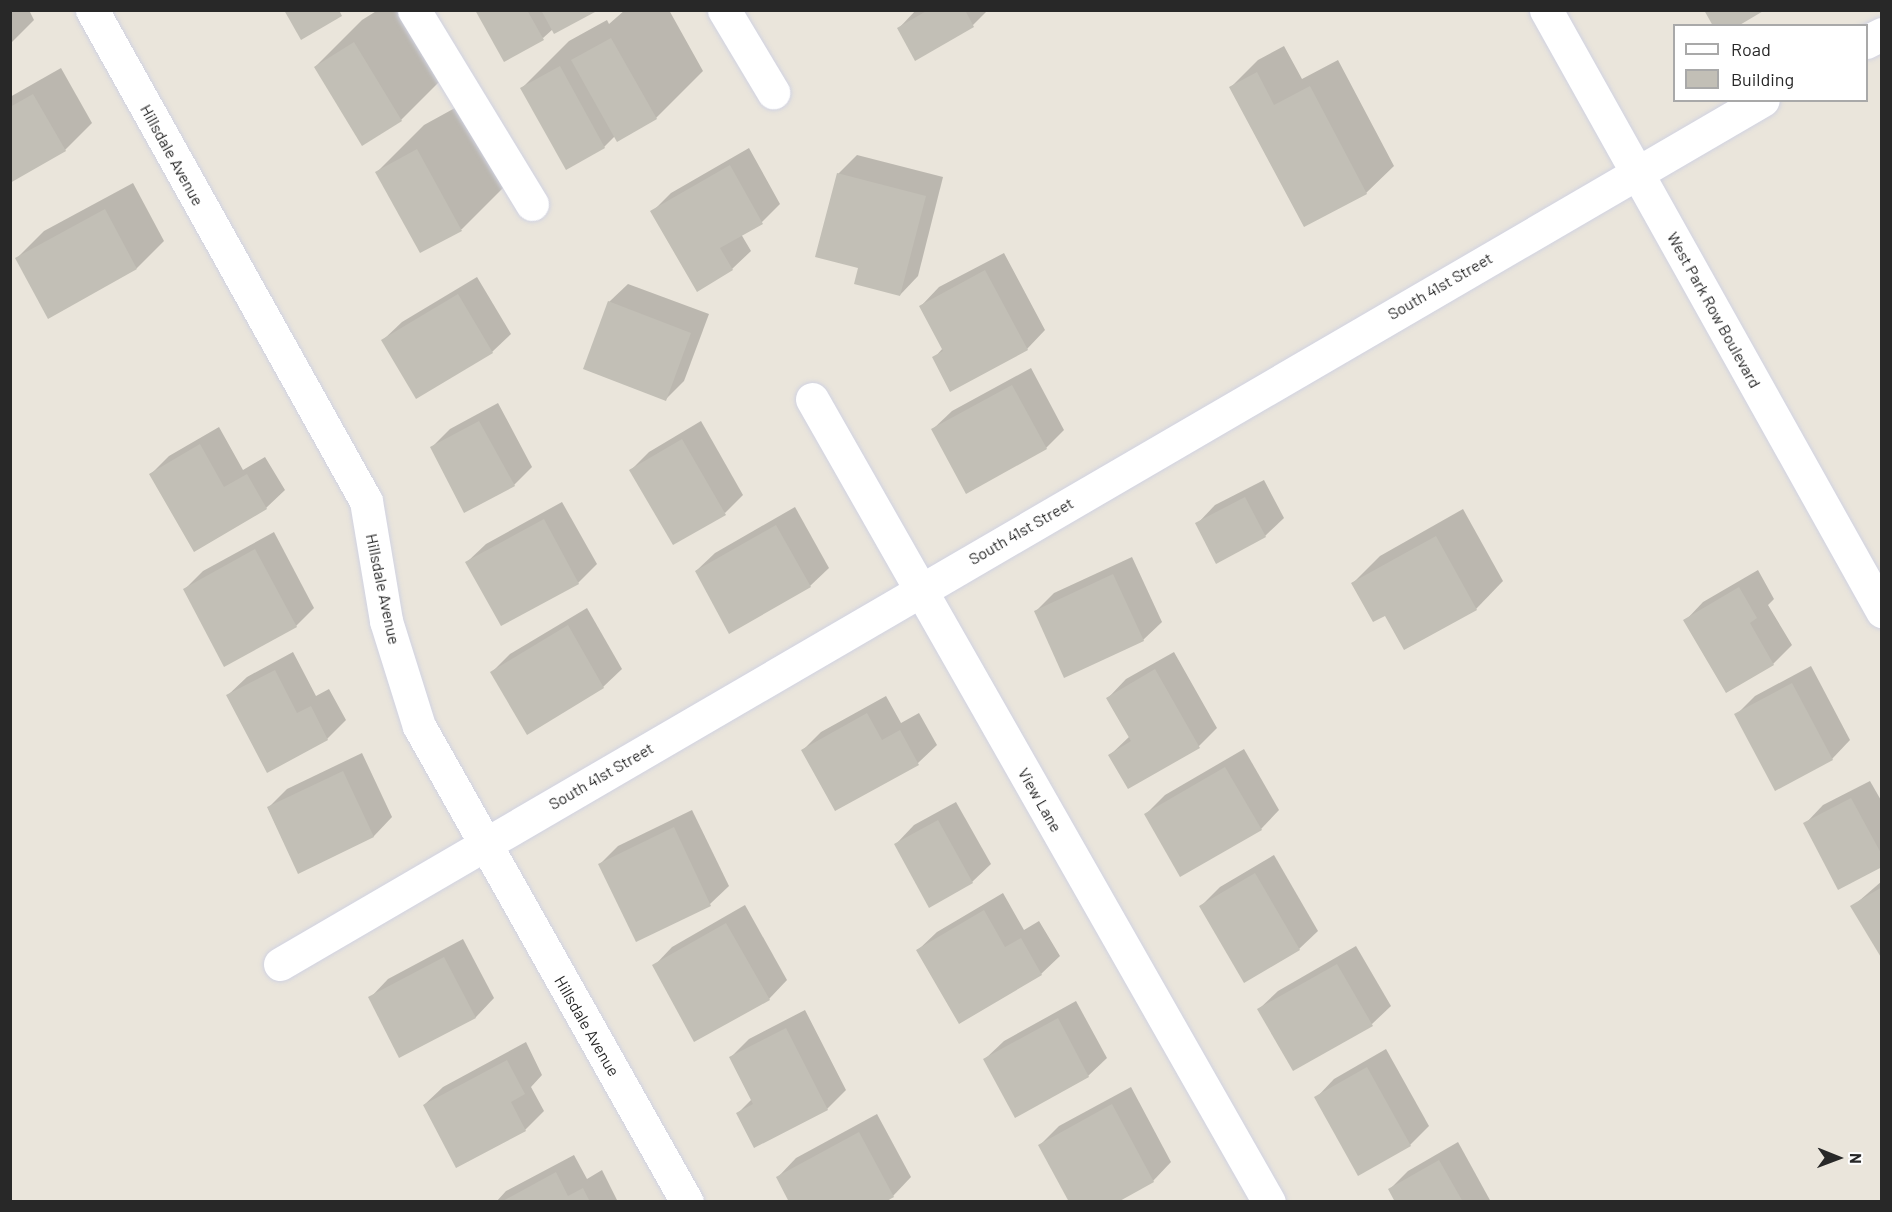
<!DOCTYPE html>
<html>
<head>
<meta charset="utf-8">
<style>
	body { margin:0 }
	#map { position:relative; width:1892px; height:1212px; overflow:hidden; background:#eae5db; font-family:Barlow,sans-serif }
	div>[style] { position:absolute }
	[style*='--x'] { left:calc(var(--x)*1px); top:calc(var(--y)*1px); width:calc(var(--w)*1px); rotate:calc(var(--a)*1deg) }
	.shadow>* { inset:0; background:#0003 }
	.building>* { inset:0; background:#c2bfb6 }
	.roads { filter:drop-shadow(0 0 2px #d0d2e1) drop-shadow(0 0 2px #d0d2e1) }
	.minor>* { height:33px; margin:-16.5px; padding:0 16.5px; transform-origin:16.5px; border-radius:16.5px; background:#fff }
	span { translate:-50% -50%; white-space:nowrap; text-align:center; line-height:1.15; -webkit-text-stroke:6px #fff; paint-order:stroke }
	.street-label { font-size:16px; color:#282828 }
	.frame { position:absolute; inset:0; border:12px solid #282828; pointer-events:none }
	.legend { position:absolute; left:1673px; top:24px; width:195px; height:78px; box-sizing:border-box; background:#fff; border:2px solid #a9a9a9; margin:0; padding:8px 10px; list-style:none; font-size:18px; color:#282828 }
	.legend li { display:flex; align-items:center; gap:12px; height:30px }
	.legend b { width:30px; border:2px solid #a9a9a9 }
	.north { position:absolute; left:1808px; top:1128px; width:60px; height:60px; -webkit-text-stroke:4px #fff; paint-order:stroke; rotate:91deg; font-size:16px; font-weight:700; line-height:24px; text-align:center; color:#282828 }
	.north::after { content:''; display:block; margin:auto; width:21px; height:27px; background:#282828; clip-path:polygon(50% 0,100% 100%,50% 72%,0 100%) }
</style>
</head>
<body>
<div id="map">
	<div class="shadow">
		<div style="clip-path:polygon(10px 10px,29px 10px,34px 20px,10px 44px)"></div>
		<div style="clip-path:polygon(378px 10px,410px 10px,448px 73px,401px 120px,315px 67px,362px 20px)"></div>
		<div style="clip-path:polygon(476px 10px,594px 10px,553px 29px,543px 38px)"></div>
		<div style="clip-path:polygon(625px 10px,669px 10px,703px 71px,656px 118px,615px 136px,604px 147px,522px 88px,569px 41px,607px 20px,609px 24px)"></div>
		<div style="clip-path:polygon(916px 10px,988px 10px,973px 25px,916px 58px,899px 28px)"></div>
		<div style="clip-path:polygon(1284px 46px,1302px 79px,1338px 60px,1394px 166px,1366px 193px,1231px 87px,1258px 60px)"></div>
		<div style="clip-path:polygon(61px 68px,92px 123px,65px 150px,10px 181px,10px 97px)"></div>
		<div style="clip-path:polygon(464px 103px,508px 183px,462px 229px,421px 251px,377px 172px,424px 125px)"></div>
		<div style="clip-path:polygon(749px 148px,780px 204px,762px 222px,741px 234px,751px 251px,732px 269px,652px 212px,671px 193px)"></div>
		<div style="clip-path:polygon(857px 155px,943px 177px,918px 276px,900px 295px,860px 267px,838px 174px)"></div>
		<div style="clip-path:polygon(133px 183px,164px 241px,137px 268px,17px 258px,44px 231px)"></div>
		<div style="clip-path:polygon(1004px 253px,1045px 330px,1027px 349px,934px 358px,943px 348px,921px 306px,939px 287px)"></div>
		<div style="clip-path:polygon(477px 277px,511px 334px,492px 352px,383px 340px,402px 322px)"></div>
		<div style="clip-path:polygon(628px 284px,709px 314px,684px 381px,666px 399px,609px 302px)"></div>
		<div style="clip-path:polygon(1031px 368px,1064px 430px,1046px 448px,933px 429px,952px 411px)"></div>
		<div style="clip-path:polygon(498px 403px,532px 467px,514px 485px,432px 447px,450px 429px)"></div>
		<div style="clip-path:polygon(701px 421px,743px 495px,725px 513px,631px 470px,649px 452px)"></div>
		<div style="clip-path:polygon(219px 427px,243px 470px,265px 457px,285px 490px,266px 508px,194px 550px,151px 474px,169px 456px)"></div>
		<div style="clip-path:polygon(1264px 480px,1284px 518px,1265px 536px,1197px 524px,1215px 505px)"></div>
		<div style="clip-path:polygon(562px 502px,597px 564px,578px 583px,467px 562px,486px 544px)"></div>
		<div style="clip-path:polygon(795px 507px,829px 568px,810px 586px,696px 571px,715px 553px)"></div>
		<div style="clip-path:polygon(1463px 509px,1503px 581px,1476px 609px,1385px 614px,1353px 583px,1380px 556px)"></div>
		<div style="clip-path:polygon(274px 532px,314px 608px,296px 626px,185px 589px,203px 571px)"></div>
		<div style="clip-path:polygon(1132px 557px,1162px 622px,1143px 640px,1036px 611px,1054px 593px)"></div>
		<div style="clip-path:polygon(1758px 570px,1774px 599px,1768px 605px,1792px 645px,1773px 664px,1685px 621px,1703px 602px)"></div>
		<div style="clip-path:polygon(587px 608px,622px 669px,603px 687px,492px 672px,510px 654px)"></div>
		<div style="clip-path:polygon(293px 652px,316px 696px,329px 689px,346px 720px,327px 739px,267px 770px,228px 695px,247px 677px)"></div>
		<div style="clip-path:polygon(1174px 652px,1217px 728px,1199px 746px,1110px 755px,1130px 736px,1108px 698px,1126px 679px)"></div>
		<div style="clip-path:polygon(1811px 666px,1850px 740px,1832px 759px,1736px 715px,1755px 696px)"></div>
		<div style="clip-path:polygon(886px 696px,901px 723px,919px 713px,937px 745px,918px 763px,835px 809px,803px 750px,821px 732px)"></div>
		<div style="clip-path:polygon(1244px 749px,1279px 810px,1261px 829px,1146px 814px,1165px 795px)"></div>
		<div style="clip-path:polygon(362px 753px,392px 817px,374px 836px,298px 872px,268px 808px,287px 789px)"></div>
		<div style="clip-path:polygon(1870px 781px,1882px 802px,1882px 865px,1805px 824px,1823px 805px)"></div>
		<div style="clip-path:polygon(956px 802px,991px 864px,972px 882px,896px 844px,914px 825px)"></div>
		<div style="clip-path:polygon(692px 810px,729px 886px,710px 904px,636px 940px,600px 864px,618px 846px)"></div>
		<div style="clip-path:polygon(1274px 855px,1318px 931px,1299px 949px,1201px 906px,1220px 887px)"></div>
		<div style="clip-path:polygon(1882px 881px,1882px 956px,1852px 907px)"></div>
		<div style="clip-path:polygon(1003px 893px,1024px 930px,1039px 921px,1060px 956px,1041px 974px,918px 950px,937px 932px)"></div>
		<div style="clip-path:polygon(745px 905px,787px 980px,769px 999px,654px 966px,672px 947px)"></div>
		<div style="clip-path:polygon(463px 939px,494px 998px,476px 1017px,400px 1056px,370px 998px,388px 979px)"></div>
		<div style="clip-path:polygon(1356px 946px,1391px 1006px,1372px 1024px,1259px 1009px,1278px 991px)"></div>
		<div style="clip-path:polygon(1076px 1001px,1107px 1058px,1088px 1076px,985px 1059px,1004px 1041px)"></div>
		<div style="clip-path:polygon(805px 1010px,846px 1090px,827px 1109px,738px 1113px,752px 1099px,731px 1057px,749px 1039px)"></div>
		<div style="clip-path:polygon(526px 1042px,542px 1075px,531px 1087px,544px 1111px,525px 1130px,424px 1105px,443px 1087px)"></div>
		<div style="clip-path:polygon(1386px 1049px,1429px 1126px,1410px 1145px,1358px 1174px,1316px 1098px,1334px 1079px)"></div>
		<div style="clip-path:polygon(1131px 1087px,1171px 1162px,1153px 1181px,1040px 1145px,1059px 1126px)"></div>
		<div style="clip-path:polygon(877px 1114px,911px 1177px,893px 1196px,778px 1177px,796px 1158px)"></div>
		<div style="clip-path:polygon(1458px 1142px,1491px 1202px,1397px 1202px,1390px 1189px,1408px 1171px)"></div>
		<div style="clip-path:polygon(574px 1155px,587px 1179px,602px 1170px,618px 1202px,496px 1202px,506px 1191px)"></div>
	</div>
	<div class="building">
		<div style="clip-path:polygon(284px 10px,339px 10px,342px 16px,301px 40px)"></div>
		<div style="clip-path:polygon(475px 10px,527px 10px,544px 40px,504px 62px)"></div>
		<div style="clip-path:polygon(541px 10px,594px 10px,595px 12px,554px 34px)"></div>
		<div style="clip-path:polygon(928px 10px,965px 10px,974px 27px,915px 61px,897px 28px)"></div>
		<div style="clip-path:polygon(1704px 10px,1765px 10px,1738px 26px,1713px 26px)"></div>
		<div style="clip-path:polygon(611px 38px,657px 119px,617px 142px,571px 60px)"></div>
		<div style="clip-path:polygon(354px 42px,402px 121px,362px 146px,314px 67px)"></div>
		<div style="clip-path:polygon(560px 66px,605px 148px,566px 170px,520px 88px)"></div>
		<div style="clip-path:polygon(1257px 72px,1274px 105px,1310px 86px,1367px 194px,1304px 227px,1229px 87px)"></div>
		<div style="clip-path:polygon(33px 94px,66px 151px,10px 183px,10px 107px)"></div>
		<div style="clip-path:polygon(417px 149px,462px 231px,420px 253px,375px 172px)"></div>
		<div style="clip-path:polygon(730px 165px,763px 224px,720px 248px,733px 270px,697px 292px,650px 211px)"></div>
		<div style="clip-path:polygon(837px 173px,926px 196px,900px 296px,854px 284px,858px 268px,815px 257px)"></div>
		<div style="clip-path:polygon(105px 209px,137px 269px,48px 319px,15px 258px)"></div>
		<div style="clip-path:polygon(985px 270px,1028px 350px,950px 392px,932px 357px,943px 351px,919px 306px)"></div>
		<div style="clip-path:polygon(458px 294px,493px 353px,416px 399px,381px 340px)"></div>
		<div style="clip-path:polygon(608px 301px,691px 333px,666px 401px,583px 369px)"></div>
		<div style="clip-path:polygon(1012px 385px,1047px 449px,966px 494px,931px 429px)"></div>
		<div style="clip-path:polygon(479px 421px,515px 486px,464px 513px,430px 447px)"></div>
		<div style="clip-path:polygon(682px 439px,726px 515px,673px 545px,629px 470px)"></div>
		<div style="clip-path:polygon(200px 444px,224px 487px,247px 474px,267px 509px,194px 552px,149px 474px)"></div>
		<div style="clip-path:polygon(1245px 497px,1266px 537px,1216px 564px,1195px 523px)"></div>
		<div style="clip-path:polygon(544px 519px,579px 584px,501px 626px,465px 562px)"></div>
		<div style="clip-path:polygon(776px 525px,811px 587px,729px 634px,695px 571px)"></div>
		<div style="clip-path:polygon(1436px 536px,1477px 610px,1404px 650px,1385px 616px,1373px 622px,1351px 583px)"></div>
		<div style="clip-path:polygon(255px 549px,297px 627px,224px 667px,183px 589px)"></div>
		<div style="clip-path:polygon(1113px 574px,1144px 641px,1064px 678px,1034px 611px)"></div>
		<div style="clip-path:polygon(1739px 587px,1757px 618px,1750px 623px,1774px 665px,1726px 693px,1683px 620px)"></div>
		<div style="clip-path:polygon(568px 625px,604px 688px,527px 735px,490px 672px)"></div>
		<div style="clip-path:polygon(1155px 669px,1200px 748px,1128px 789px,1108px 755px,1131px 741px,1106px 698px)"></div>
		<div style="clip-path:polygon(275px 670px,297px 713px,311px 706px,328px 740px,267px 773px,226px 695px)"></div>
		<div style="clip-path:polygon(1792px 683px,1833px 760px,1775px 791px,1734px 714px)"></div>
		<div style="clip-path:polygon(867px 713px,882px 740px,900px 730px,919px 765px,835px 811px,801px 750px)"></div>
		<div style="clip-path:polygon(1225px 767px,1262px 830px,1180px 877px,1144px 814px)"></div>
		<div style="clip-path:polygon(343px 771px,374px 837px,298px 874px,267px 807px)"></div>
		<div style="clip-path:polygon(1851px 798px,1882px 855px,1882px 867px,1838px 890px,1803px 823px)"></div>
		<div style="clip-path:polygon(938px 820px,973px 883px,929px 908px,894px 844px)"></div>
		<div style="clip-path:polygon(674px 827px,711px 906px,636px 942px,598px 864px)"></div>
		<div style="clip-path:polygon(1255px 873px,1300px 950px,1244px 983px,1199px 906px)"></div>
		<div style="clip-path:polygon(1882px 887px,1882px 959px,1850px 906px)"></div>
		<div style="clip-path:polygon(984px 910px,1005px 947px,1021px 938px,1042px 975px,959px 1024px,916px 950px)"></div>
		<div style="clip-path:polygon(726px 923px,770px 1000px,694px 1042px,652px 965px)"></div>
		<div style="clip-path:polygon(444px 957px,476px 1018px,399px 1058px,368px 997px)"></div>
		<div style="clip-path:polygon(1337px 964px,1373px 1026px,1293px 1071px,1257px 1009px)"></div>
		<div style="clip-path:polygon(1058px 1018px,1089px 1077px,1015px 1118px,983px 1059px)"></div>
		<div style="clip-path:polygon(786px 1028px,828px 1110px,754px 1148px,736px 1113px,753px 1104px,729px 1057px)"></div>
		<div style="clip-path:polygon(507px 1060px,525px 1094px,511px 1102px,526px 1131px,456px 1168px,423px 1105px)"></div>
		<div style="clip-path:polygon(1367px 1067px,1411px 1146px,1358px 1176px,1314px 1097px)"></div>
		<div style="clip-path:polygon(1112px 1104px,1154px 1182px,1118px 1202px,1069px 1202px,1038px 1145px)"></div>
		<div style="clip-path:polygon(859px 1132px,894px 1197px,885px 1202px,789px 1202px,776px 1177px)"></div>
		<div style="clip-path:polygon(1439px 1160px,1463px 1202px,1395px 1202px,1388px 1189px)"></div>
		<div style="clip-path:polygon(556px 1172px,568px 1196px,583px 1188px,590px 1202px,501px 1202px)"></div>
	</div>
	<div class="roads">
		<div class="minor">
			<div style="--x:92;--y:10;--w:562;--a:60.84"></div>
			<div style="--x:366;--y:501;--w:122;--a:80.5"></div>
			<div style="--x:386;--y:621;--w:110;--a:72.6"></div>
			<div style="--x:419;--y:726;--w:546;--a:60.62"></div>
			<div style="--x:414;--y:10;--w:227;--a:58.7"></div>
			<div style="--x:724;--y:10;--w:96;--a:59.1"></div>
			<div style="--x:1546;--y:10;--w:689;--a:60.79"></div>
			<div style="--x:1866;--y:42;--w:18;--a:-27"></div>
			<div style="--x:812;--y:399;--w:924;--a:60.36"></div>
			<div style="--x:280;--y:964;--w:1716;--a:-30.23"></div>
		</div>
	</div>
	<div class="street-label">
		<span style="left:172px;top:155px;rotate:61deg">Hillsdale Avenue</span>
		<span style="left:1440px;top:286px;rotate:-30deg">South 41st Street</span>
		<span style="left:1714px;top:310px;rotate:61deg">West Park Row Boulevard</span>
		<span style="left:1021px;top:531px;rotate:-30deg">South 41st Street</span>
		<span style="left:383px;top:589px;rotate:78deg">Hillsdale Avenue</span>
		<span style="left:601px;top:776px;rotate:-30deg">South 41st Street</span>
		<span style="left:1040px;top:800px;rotate:60deg">View Lane</span>
		<span style="left:587px;top:1026px;rotate:60deg">Hillsdale Avenue</span>
	</div>
	<div class="frame"></div>
	<ul class="legend">
	<li><b style="height:8px;background:#fff"></b>Road</li>
	<li><b style="height:16px;background:#c2bfb6"></b>Building</li>
	</ul>
	<div class="north">N</div>
</div>
</body>
</html>
